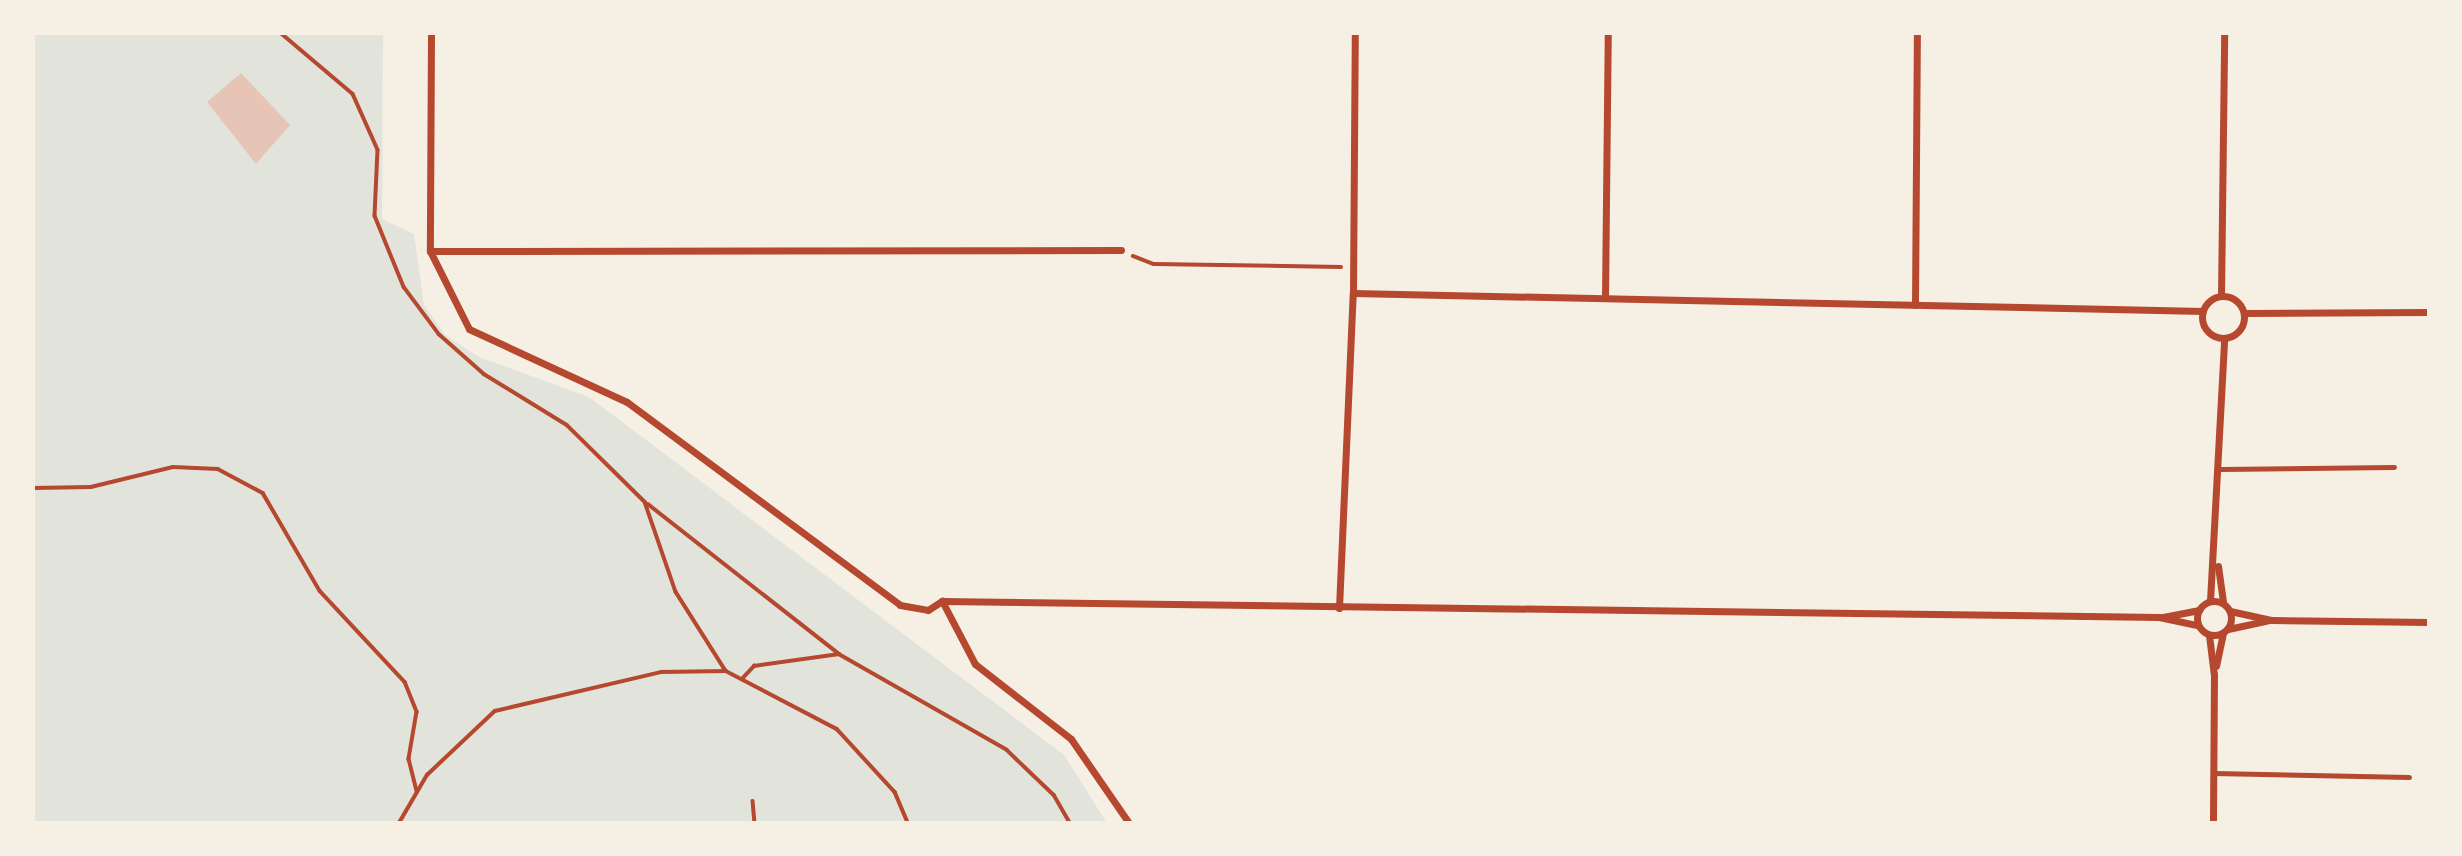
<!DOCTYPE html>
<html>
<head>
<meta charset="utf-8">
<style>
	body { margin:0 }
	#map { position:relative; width:2462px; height:856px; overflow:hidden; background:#f6efe4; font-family:Figtree,sans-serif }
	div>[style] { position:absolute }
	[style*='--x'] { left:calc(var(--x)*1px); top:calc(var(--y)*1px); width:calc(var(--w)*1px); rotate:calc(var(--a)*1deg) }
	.green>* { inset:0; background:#e2e4dc }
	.building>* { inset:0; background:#e6c5b7 }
	.path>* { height:3.5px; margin:-1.75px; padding:0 1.75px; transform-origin:1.75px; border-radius:1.75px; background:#b5482f }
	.service>* { height:5px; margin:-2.5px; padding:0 2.5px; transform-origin:2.5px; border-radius:2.5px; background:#b5482f }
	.minor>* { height:7px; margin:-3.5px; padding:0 3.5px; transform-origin:3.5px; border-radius:3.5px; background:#b5482f }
	.minor>.ring { margin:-3.5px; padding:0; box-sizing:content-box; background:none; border:7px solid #b5482f; border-radius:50% }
	span { translate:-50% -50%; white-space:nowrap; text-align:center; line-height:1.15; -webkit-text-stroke:7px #f6efe4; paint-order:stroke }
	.frame { position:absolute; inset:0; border:35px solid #f6efe4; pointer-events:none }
</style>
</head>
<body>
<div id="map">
	<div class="green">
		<div style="clip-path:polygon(33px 33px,383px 33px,382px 219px,414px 234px,424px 305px,445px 335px,479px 357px,589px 397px,1064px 755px,1107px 823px,33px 823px)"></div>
	</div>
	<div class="building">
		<div style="clip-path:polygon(241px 73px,290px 125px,256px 164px,207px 102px)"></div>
	</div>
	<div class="path">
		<div style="--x:281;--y:33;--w:94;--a:40.3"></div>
		<div style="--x:353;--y:94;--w:61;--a:65.9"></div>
		<div style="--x:378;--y:150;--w:66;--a:92.6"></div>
		<div style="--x:375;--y:216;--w:77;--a:67.8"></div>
		<div style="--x:404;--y:287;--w:59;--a:53.3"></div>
		<div style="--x:439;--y:334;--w:60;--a:41.6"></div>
		<div style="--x:484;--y:374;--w:97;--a:31.6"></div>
		<div style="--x:567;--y:425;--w:110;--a:44.6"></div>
		<div style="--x:645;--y:502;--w:95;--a:71"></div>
		<div style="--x:676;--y:592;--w:93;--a:57.7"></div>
		<div style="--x:726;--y:671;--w:125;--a:27.6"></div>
		<div style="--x:837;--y:729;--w:86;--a:47.4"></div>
		<div style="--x:895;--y:792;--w:34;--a:67"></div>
		<div style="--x:1133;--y:256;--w:22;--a:21"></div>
		<div style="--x:1154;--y:264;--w:187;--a:0.9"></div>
		<div style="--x:33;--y:488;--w:58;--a:-1"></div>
		<div style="--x:91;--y:487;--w:84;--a:-13.7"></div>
		<div style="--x:173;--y:467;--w:45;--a:2.5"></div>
		<div style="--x:218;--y:469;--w:51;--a:28.1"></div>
		<div style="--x:263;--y:493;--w:113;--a:59.8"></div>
		<div style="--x:320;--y:591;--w:125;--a:47"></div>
		<div style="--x:405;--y:682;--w:32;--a:68"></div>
		<div style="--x:417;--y:712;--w:48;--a:99.7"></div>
		<div style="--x:409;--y:759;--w:33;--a:76"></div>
		<div style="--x:648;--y:504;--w:243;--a:38.1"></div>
		<div style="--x:839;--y:654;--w:193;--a:29.7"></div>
		<div style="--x:1007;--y:750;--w:65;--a:43.8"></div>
		<div style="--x:1054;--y:795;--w:32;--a:60"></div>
		<div style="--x:742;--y:679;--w:18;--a:-47"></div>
		<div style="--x:754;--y:666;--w:86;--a:-8"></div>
		<div style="--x:753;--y:801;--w:22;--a:85"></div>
		<div style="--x:399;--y:823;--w:56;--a:-59.7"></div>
		<div style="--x:427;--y:775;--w:93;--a:-43.3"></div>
		<div style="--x:495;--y:711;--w:171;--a:-13.2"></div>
		<div style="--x:661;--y:672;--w:65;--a:-0.9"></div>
	</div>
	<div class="service">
		<div style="--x:2221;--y:469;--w:173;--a:-0.7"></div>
		<div style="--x:2213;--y:773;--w:196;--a:1.2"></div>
	</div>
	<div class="minor">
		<div style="--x:431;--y:33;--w:218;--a:90.3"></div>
		<div style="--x:430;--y:251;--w:87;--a:63.4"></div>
		<div style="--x:469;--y:329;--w:174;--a:24.8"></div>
		<div style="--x:627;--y:402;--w:340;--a:36.6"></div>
		<div style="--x:900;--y:605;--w:28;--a:10"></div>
		<div style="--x:928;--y:610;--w:17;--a:-33"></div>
		<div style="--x:430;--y:251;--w:691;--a:-0.08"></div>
		<div style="--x:1353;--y:293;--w:850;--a:1.21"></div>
		<div style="--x:2221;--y:296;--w:263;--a:-89.3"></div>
		<div class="ring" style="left:2202px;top:296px;width:35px;height:35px"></div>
		<div style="--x:1605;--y:298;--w:265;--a:-89.4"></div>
		<div style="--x:1915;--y:305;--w:272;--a:-89.6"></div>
		<div style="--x:2244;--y:313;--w:185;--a:-0.3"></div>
		<div style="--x:2218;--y:566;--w:37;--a:82"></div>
		<div class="ring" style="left:2197px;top:601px;width:27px;height:27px"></div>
		<div style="--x:942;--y:601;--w:1217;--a:0.75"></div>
		<div style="--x:2159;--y:617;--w:40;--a:12"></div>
		<div style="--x:942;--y:601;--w:71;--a:62.4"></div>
		<div style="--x:975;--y:664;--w:122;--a:38"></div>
		<div style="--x:1071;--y:739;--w:102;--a:55.4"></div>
		<div style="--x:2210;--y:601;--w:262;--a:-86.9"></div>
		<div style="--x:1339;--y:608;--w:315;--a:-87.5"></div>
		<div style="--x:1353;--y:293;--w:260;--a:-89.6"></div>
		<div style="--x:2230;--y:611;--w:42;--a:12.4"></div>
		<div style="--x:2271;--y:620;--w:158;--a:0.7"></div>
		<div style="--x:2163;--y:617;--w:37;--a:-11"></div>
		<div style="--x:2228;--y:629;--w:40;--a:-12"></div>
		<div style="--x:2209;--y:635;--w:39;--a:83"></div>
		<div style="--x:2214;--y:674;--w:149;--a:90.4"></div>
		<div style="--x:2216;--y:666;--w:34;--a:-78"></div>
	</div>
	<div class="frame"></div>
</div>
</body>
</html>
